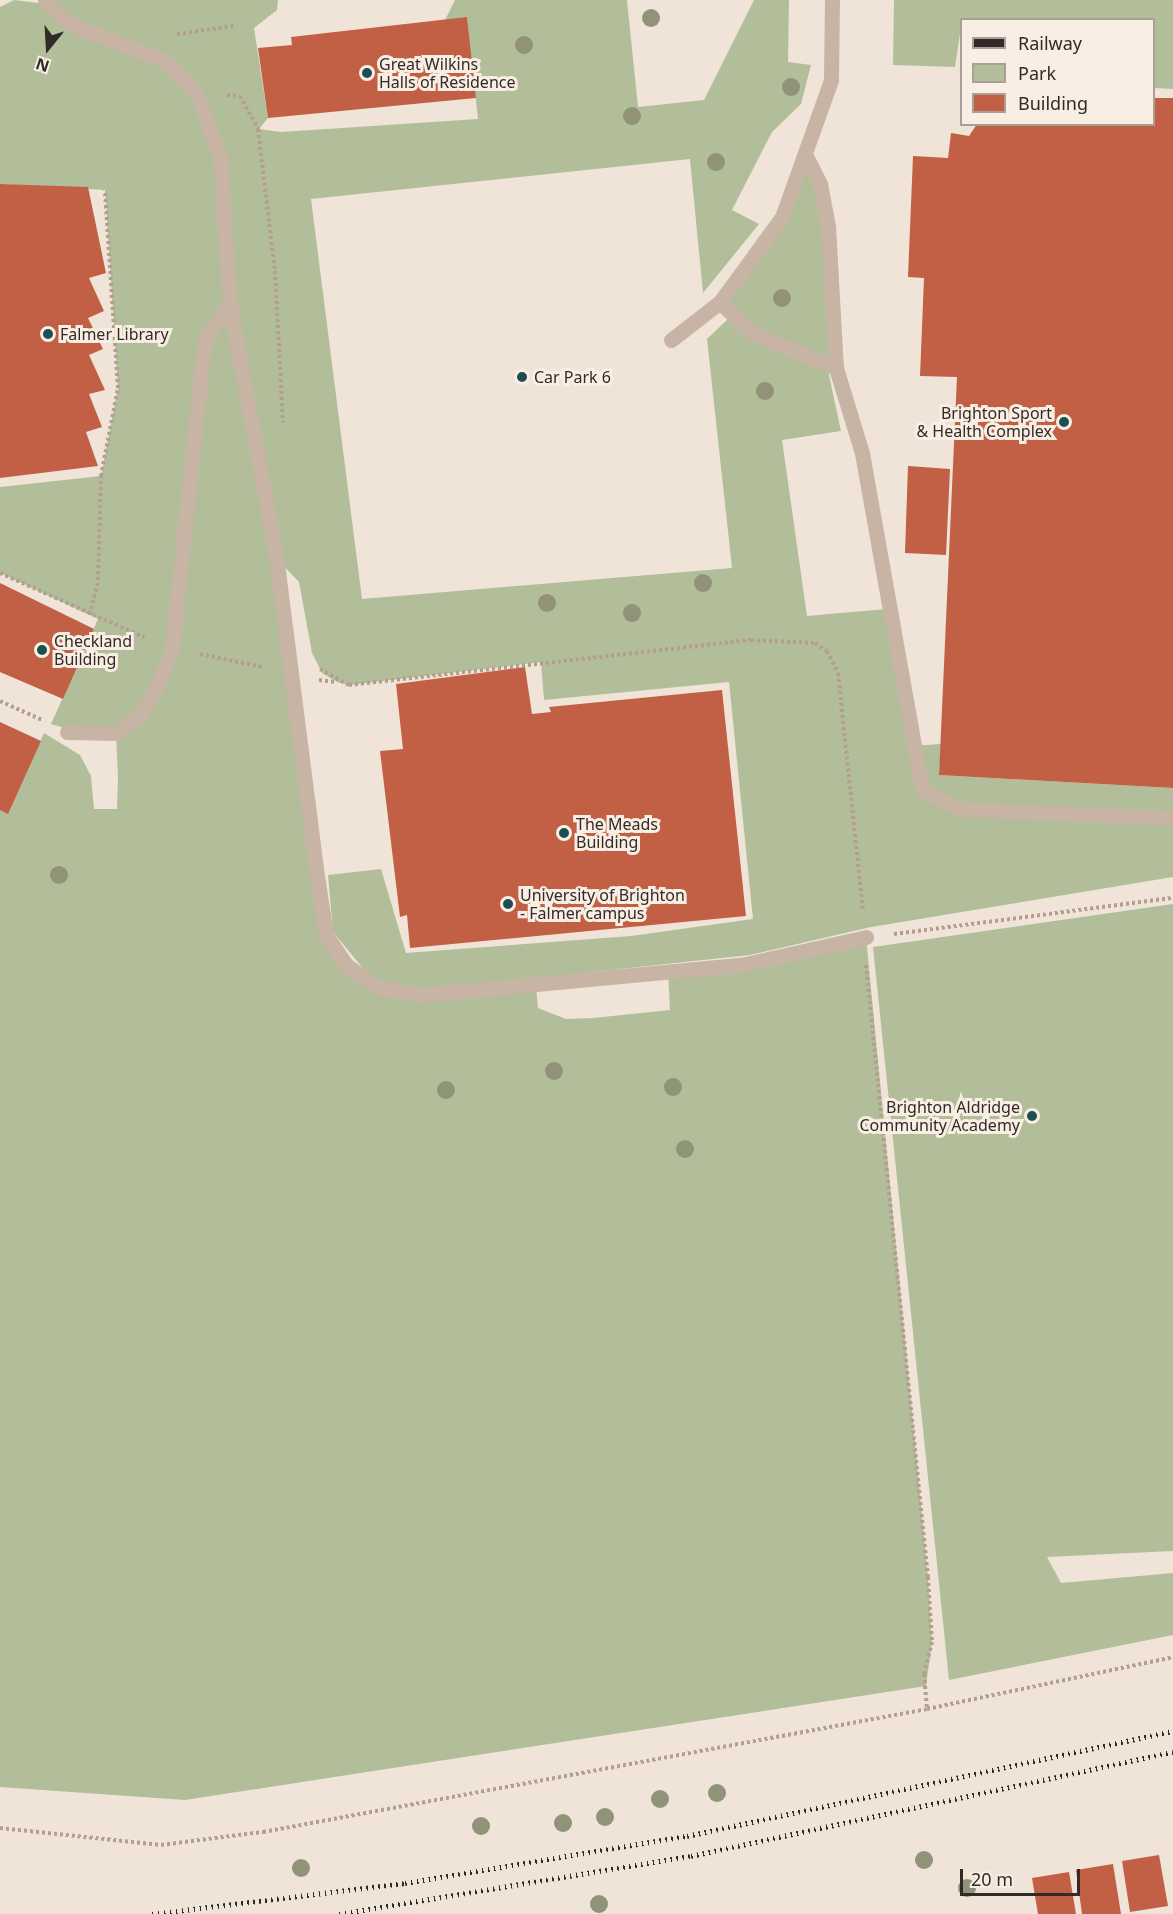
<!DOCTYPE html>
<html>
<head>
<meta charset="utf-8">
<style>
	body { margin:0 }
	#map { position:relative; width:1173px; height:1914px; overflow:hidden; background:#f0e4d8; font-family:"Noto Sans",sans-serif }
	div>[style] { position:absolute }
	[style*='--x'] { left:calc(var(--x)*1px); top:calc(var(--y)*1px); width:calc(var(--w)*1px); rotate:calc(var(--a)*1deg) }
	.green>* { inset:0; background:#b2be99 }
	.building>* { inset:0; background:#c16044 }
	.path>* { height:4px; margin-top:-2px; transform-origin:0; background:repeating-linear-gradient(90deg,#b39e8f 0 3px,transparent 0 6px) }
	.lane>* { height:15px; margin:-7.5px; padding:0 7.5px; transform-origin:7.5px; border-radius:7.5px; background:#c7b4a4 }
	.rail>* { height:4.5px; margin-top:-2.25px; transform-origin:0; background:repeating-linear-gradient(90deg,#332926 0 1.5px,transparent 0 6px) }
	.trees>* { width:18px; height:18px; margin:-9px; border-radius:50%; background:#919378 }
	.dots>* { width:16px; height:16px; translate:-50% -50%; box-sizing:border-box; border:3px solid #f8eee3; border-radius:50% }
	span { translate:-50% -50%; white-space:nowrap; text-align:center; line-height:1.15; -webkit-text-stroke:6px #f8eee3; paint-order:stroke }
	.poi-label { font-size:16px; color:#332926 }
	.left { translate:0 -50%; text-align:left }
	.right { translate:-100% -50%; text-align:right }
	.legend { position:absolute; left:960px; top:18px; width:195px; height:108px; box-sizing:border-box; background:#f8eee3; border:2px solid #a99f97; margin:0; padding:8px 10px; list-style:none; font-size:18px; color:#332926 }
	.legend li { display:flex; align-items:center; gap:12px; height:30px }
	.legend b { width:30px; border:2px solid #a99f97 }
	.north { position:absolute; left:18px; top:18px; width:60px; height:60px; -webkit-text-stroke:4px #f8eee3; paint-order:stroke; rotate:198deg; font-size:16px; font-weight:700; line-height:24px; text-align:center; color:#332926 }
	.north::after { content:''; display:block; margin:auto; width:21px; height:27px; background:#332926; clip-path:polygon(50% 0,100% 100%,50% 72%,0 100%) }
	.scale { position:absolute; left:960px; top:1869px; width:120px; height:27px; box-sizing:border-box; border:3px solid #332926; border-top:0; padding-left:8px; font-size:18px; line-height:21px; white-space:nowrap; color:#332926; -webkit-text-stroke:4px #f8eee3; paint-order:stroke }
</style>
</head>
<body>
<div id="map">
	<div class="green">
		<div style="clip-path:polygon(14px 0,46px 4px,45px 0,278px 0,277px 10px,254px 28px,268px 118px,259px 129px,281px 132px,478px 119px,467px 18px,445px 20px,455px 0,627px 0,638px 107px,704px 100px,754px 0,789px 0,788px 62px,811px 65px,801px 104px,772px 132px,732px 210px,759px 224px,703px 293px,690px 159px,311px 199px,362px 599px,732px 568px,707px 339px,729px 318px,720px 302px,763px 248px,807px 158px,820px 184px,828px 226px,836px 368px,827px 366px,841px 431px,782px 440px,807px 616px,886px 609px,911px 746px,941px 744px,939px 775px,1173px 788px,1173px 877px,871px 927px,750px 955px,416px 991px,371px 978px,333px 932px,328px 875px,381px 869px,406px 953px,631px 936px,753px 919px,729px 682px,544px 700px,541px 662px,349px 685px,337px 682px,322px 673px,312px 653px,299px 582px,276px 558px,326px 935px,360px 979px,400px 994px,421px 995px,536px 987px,538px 1008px,566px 1019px,593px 1018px,670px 1010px,668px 972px,814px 952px,866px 937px,928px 1577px,932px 1642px,926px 1686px,185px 1800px,0 1787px,0 810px,8px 813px,44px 733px,80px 755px,91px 776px,94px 809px,117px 809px,118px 777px,116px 734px,89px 735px,51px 724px,98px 619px,0 573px,0 487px,101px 476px,118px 388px,105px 190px,0 184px,0 7px)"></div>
		<div style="clip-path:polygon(894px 0,1173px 0,1173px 89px,1154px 88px,1154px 20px,962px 20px,955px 67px,893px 65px)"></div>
		<div style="clip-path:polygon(1173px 904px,1173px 1551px,1047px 1557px,1061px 1583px,1173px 1573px,1173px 1635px,949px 1680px,873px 947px)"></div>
	</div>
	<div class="building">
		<div style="clip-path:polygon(467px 17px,476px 98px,268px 118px,258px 48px,292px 45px,291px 37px)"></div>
		<div style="clip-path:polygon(1154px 98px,1173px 98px,1173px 788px,939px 775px,957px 377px,920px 376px,924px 278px,908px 277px,913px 156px,948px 158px,951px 133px,969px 136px,977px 124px,1154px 124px)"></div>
		<div style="clip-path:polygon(0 184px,88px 187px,106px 273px,89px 278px,104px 311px,88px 318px,103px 349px,89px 355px,105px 390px,89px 394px,102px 427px,86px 432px,98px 466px,0 478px)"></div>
		<div style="clip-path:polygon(908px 466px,950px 469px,946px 555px,905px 553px)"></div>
		<div style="clip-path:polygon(0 583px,94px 629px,63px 699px,0 672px)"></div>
		<div style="clip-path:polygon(525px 667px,532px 714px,551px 712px,549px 707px,722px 690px,746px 916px,410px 948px,407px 915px,400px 917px,380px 751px,403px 749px,396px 684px)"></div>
		<div style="clip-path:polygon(0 722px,41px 741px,8px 814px,0 810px)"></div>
		<div style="clip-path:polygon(1159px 1855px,1168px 1906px,1130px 1912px,1122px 1861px)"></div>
		<div style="clip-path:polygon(1113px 1864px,1121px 1914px,1082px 1914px,1076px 1870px)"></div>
		<div style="clip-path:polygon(1069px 1872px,1076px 1914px,1038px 1914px,1032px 1878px)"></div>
	</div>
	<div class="path">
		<div style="--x:177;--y:34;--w:57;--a:-8.1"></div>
		<div style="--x:227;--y:95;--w:13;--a:4"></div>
		<div style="--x:240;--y:96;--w:38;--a:61"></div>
		<div style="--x:258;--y:129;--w:143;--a:83.2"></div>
		<div style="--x:275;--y:271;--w:152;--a:87"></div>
		<div style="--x:0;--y:573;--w:158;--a:24"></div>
		<div style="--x:90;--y:615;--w:36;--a:-77"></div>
		<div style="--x:98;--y:580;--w:104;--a:-88.3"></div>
		<div style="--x:101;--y:476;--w:90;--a:-79.1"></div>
		<div style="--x:118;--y:388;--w:198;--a:-93.8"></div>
		<div style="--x:200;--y:654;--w:64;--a:11.7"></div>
		<div style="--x:320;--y:669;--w:33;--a:29"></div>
		<div style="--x:349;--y:685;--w:405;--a:-6.4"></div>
		<div style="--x:751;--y:640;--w:64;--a:2.7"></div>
		<div style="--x:815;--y:643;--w:14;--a:34"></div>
		<div style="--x:827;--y:651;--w:25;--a:63"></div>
		<div style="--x:838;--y:673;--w:237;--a:84"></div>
		<div style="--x:319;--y:680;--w:17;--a:7"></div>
		<div style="--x:0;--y:701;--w:46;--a:24.3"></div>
		<div style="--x:894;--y:934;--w:281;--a:-7.4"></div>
		<div style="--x:866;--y:965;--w:615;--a:84.22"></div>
		<div style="--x:928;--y:1577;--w:65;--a:86.5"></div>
		<div style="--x:932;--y:1642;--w:33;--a:104"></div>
		<div style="--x:924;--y:1674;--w:35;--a:85"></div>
		<div style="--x:0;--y:1828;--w:162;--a:6"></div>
		<div style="--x:161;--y:1845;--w:103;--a:-7.3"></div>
		<div style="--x:263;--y:1832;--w:675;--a:-10.49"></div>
		<div style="--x:927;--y:1709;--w:251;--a:-11.9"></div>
	</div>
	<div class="lane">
		<div style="--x:45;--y:0;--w:35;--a:44"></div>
		<div style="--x:70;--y:24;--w:101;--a:21"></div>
		<div style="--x:164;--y:60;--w:47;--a:45.9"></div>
		<div style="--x:197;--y:94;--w:67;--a:69.9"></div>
		<div style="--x:220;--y:157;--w:149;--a:86.2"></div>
		<div style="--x:230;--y:306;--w:254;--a:79.6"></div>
		<div style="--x:276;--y:556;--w:329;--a:82.7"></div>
		<div style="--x:318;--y:882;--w:54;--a:81.4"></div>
		<div style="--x:326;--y:935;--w:36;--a:56"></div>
		<div style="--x:346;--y:965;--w:38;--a:35"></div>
		<div style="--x:377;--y:987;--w:45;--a:10.3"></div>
		<div style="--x:421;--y:995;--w:326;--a:-5.4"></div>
		<div style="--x:746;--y:964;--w:123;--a:-12.7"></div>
		<div style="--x:807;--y:158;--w:29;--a:63"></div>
		<div style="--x:820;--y:184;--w:43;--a:79.2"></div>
		<div style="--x:828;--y:226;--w:142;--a:86.8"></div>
		<div style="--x:836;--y:368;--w:89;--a:73"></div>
		<div style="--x:862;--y:453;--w:342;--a:79.9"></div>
		<div style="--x:922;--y:790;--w:42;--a:27.2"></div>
		<div style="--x:959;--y:809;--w:214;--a:2.4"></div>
		<div style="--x:720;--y:302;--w:44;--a:45"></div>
		<div style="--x:751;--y:333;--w:92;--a:22.4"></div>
		<div style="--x:671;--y:340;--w:62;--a:-37.8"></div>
		<div style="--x:720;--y:302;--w:105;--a:-53.9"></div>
		<div style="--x:782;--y:217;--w:145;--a:-70.3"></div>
		<div style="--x:831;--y:80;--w:80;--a:-89.3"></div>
		<div style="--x:67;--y:732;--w:49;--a:1.2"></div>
		<div style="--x:116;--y:733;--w:31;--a:-38"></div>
		<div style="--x:140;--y:714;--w:33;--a:-57"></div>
		<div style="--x:158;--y:686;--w:40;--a:-69.8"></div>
		<div style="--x:172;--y:648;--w:297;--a:-84"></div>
		<div style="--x:203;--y:353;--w:20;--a:-75"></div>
		<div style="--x:208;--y:334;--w:36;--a:-52"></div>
	</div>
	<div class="rail">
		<div style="--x:152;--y:1914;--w:255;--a:-7"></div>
		<div style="--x:405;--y:1883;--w:286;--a:-9.5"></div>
		<div style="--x:687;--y:1836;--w:497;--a:-12.2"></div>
		<div style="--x:339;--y:1914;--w:357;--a:-9.4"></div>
		<div style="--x:691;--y:1856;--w:493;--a:-12.2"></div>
	</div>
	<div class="trees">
		<div style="left:651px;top:18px"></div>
		<div style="left:524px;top:45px"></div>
		<div style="left:791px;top:87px"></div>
		<div style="left:632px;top:116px"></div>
		<div style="left:716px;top:162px"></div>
		<div style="left:782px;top:298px"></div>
		<div style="left:765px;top:391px"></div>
		<div style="left:703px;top:583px"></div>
		<div style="left:547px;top:603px"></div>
		<div style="left:632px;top:613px"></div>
		<div style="left:59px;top:875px"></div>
		<div style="left:554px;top:1071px"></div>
		<div style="left:673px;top:1087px"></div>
		<div style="left:446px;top:1090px"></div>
		<div style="left:685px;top:1149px"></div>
		<div style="left:717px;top:1793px"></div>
		<div style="left:660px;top:1799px"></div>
		<div style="left:605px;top:1817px"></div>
		<div style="left:563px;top:1823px"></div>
		<div style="left:481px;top:1826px"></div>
		<div style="left:924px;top:1860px"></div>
		<div style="left:301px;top:1868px"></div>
		<div style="left:967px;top:1888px"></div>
		<div style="left:599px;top:1904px"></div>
	</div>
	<div class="dots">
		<div style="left:367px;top:73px;background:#1d4f52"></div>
		<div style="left:48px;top:334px;background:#1d4f52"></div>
		<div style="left:522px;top:377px;background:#1d4f52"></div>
		<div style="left:1064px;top:422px;background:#1d4f52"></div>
		<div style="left:42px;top:650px;background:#1d4f52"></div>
		<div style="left:564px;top:833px;background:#1d4f52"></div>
		<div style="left:508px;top:904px;background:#1d4f52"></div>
		<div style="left:1032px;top:1116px;background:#1d4f52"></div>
	</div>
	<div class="poi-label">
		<span class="left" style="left:379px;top:73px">Great Wilkins<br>Halls of Residence</span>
		<span class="left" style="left:60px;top:334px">Falmer Library</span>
		<span class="left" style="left:534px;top:377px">Car Park 6</span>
		<span class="right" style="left:1052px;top:422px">Brighton Sport<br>&amp; Health Complex</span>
		<span class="left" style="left:54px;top:650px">Checkland<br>Building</span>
		<span class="left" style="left:576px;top:833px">The Meads<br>Building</span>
		<span class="left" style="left:520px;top:904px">University of Brighton<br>- Falmer campus</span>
		<span class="right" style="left:1020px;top:1116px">Brighton Aldridge<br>Community Academy</span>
	</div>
	<ul class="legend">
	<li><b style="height:8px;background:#332926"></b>Railway</li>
	<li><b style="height:16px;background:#b2be99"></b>Park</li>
	<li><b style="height:16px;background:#c16044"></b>Building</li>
	</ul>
	<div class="north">N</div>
	<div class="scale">20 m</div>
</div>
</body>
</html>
